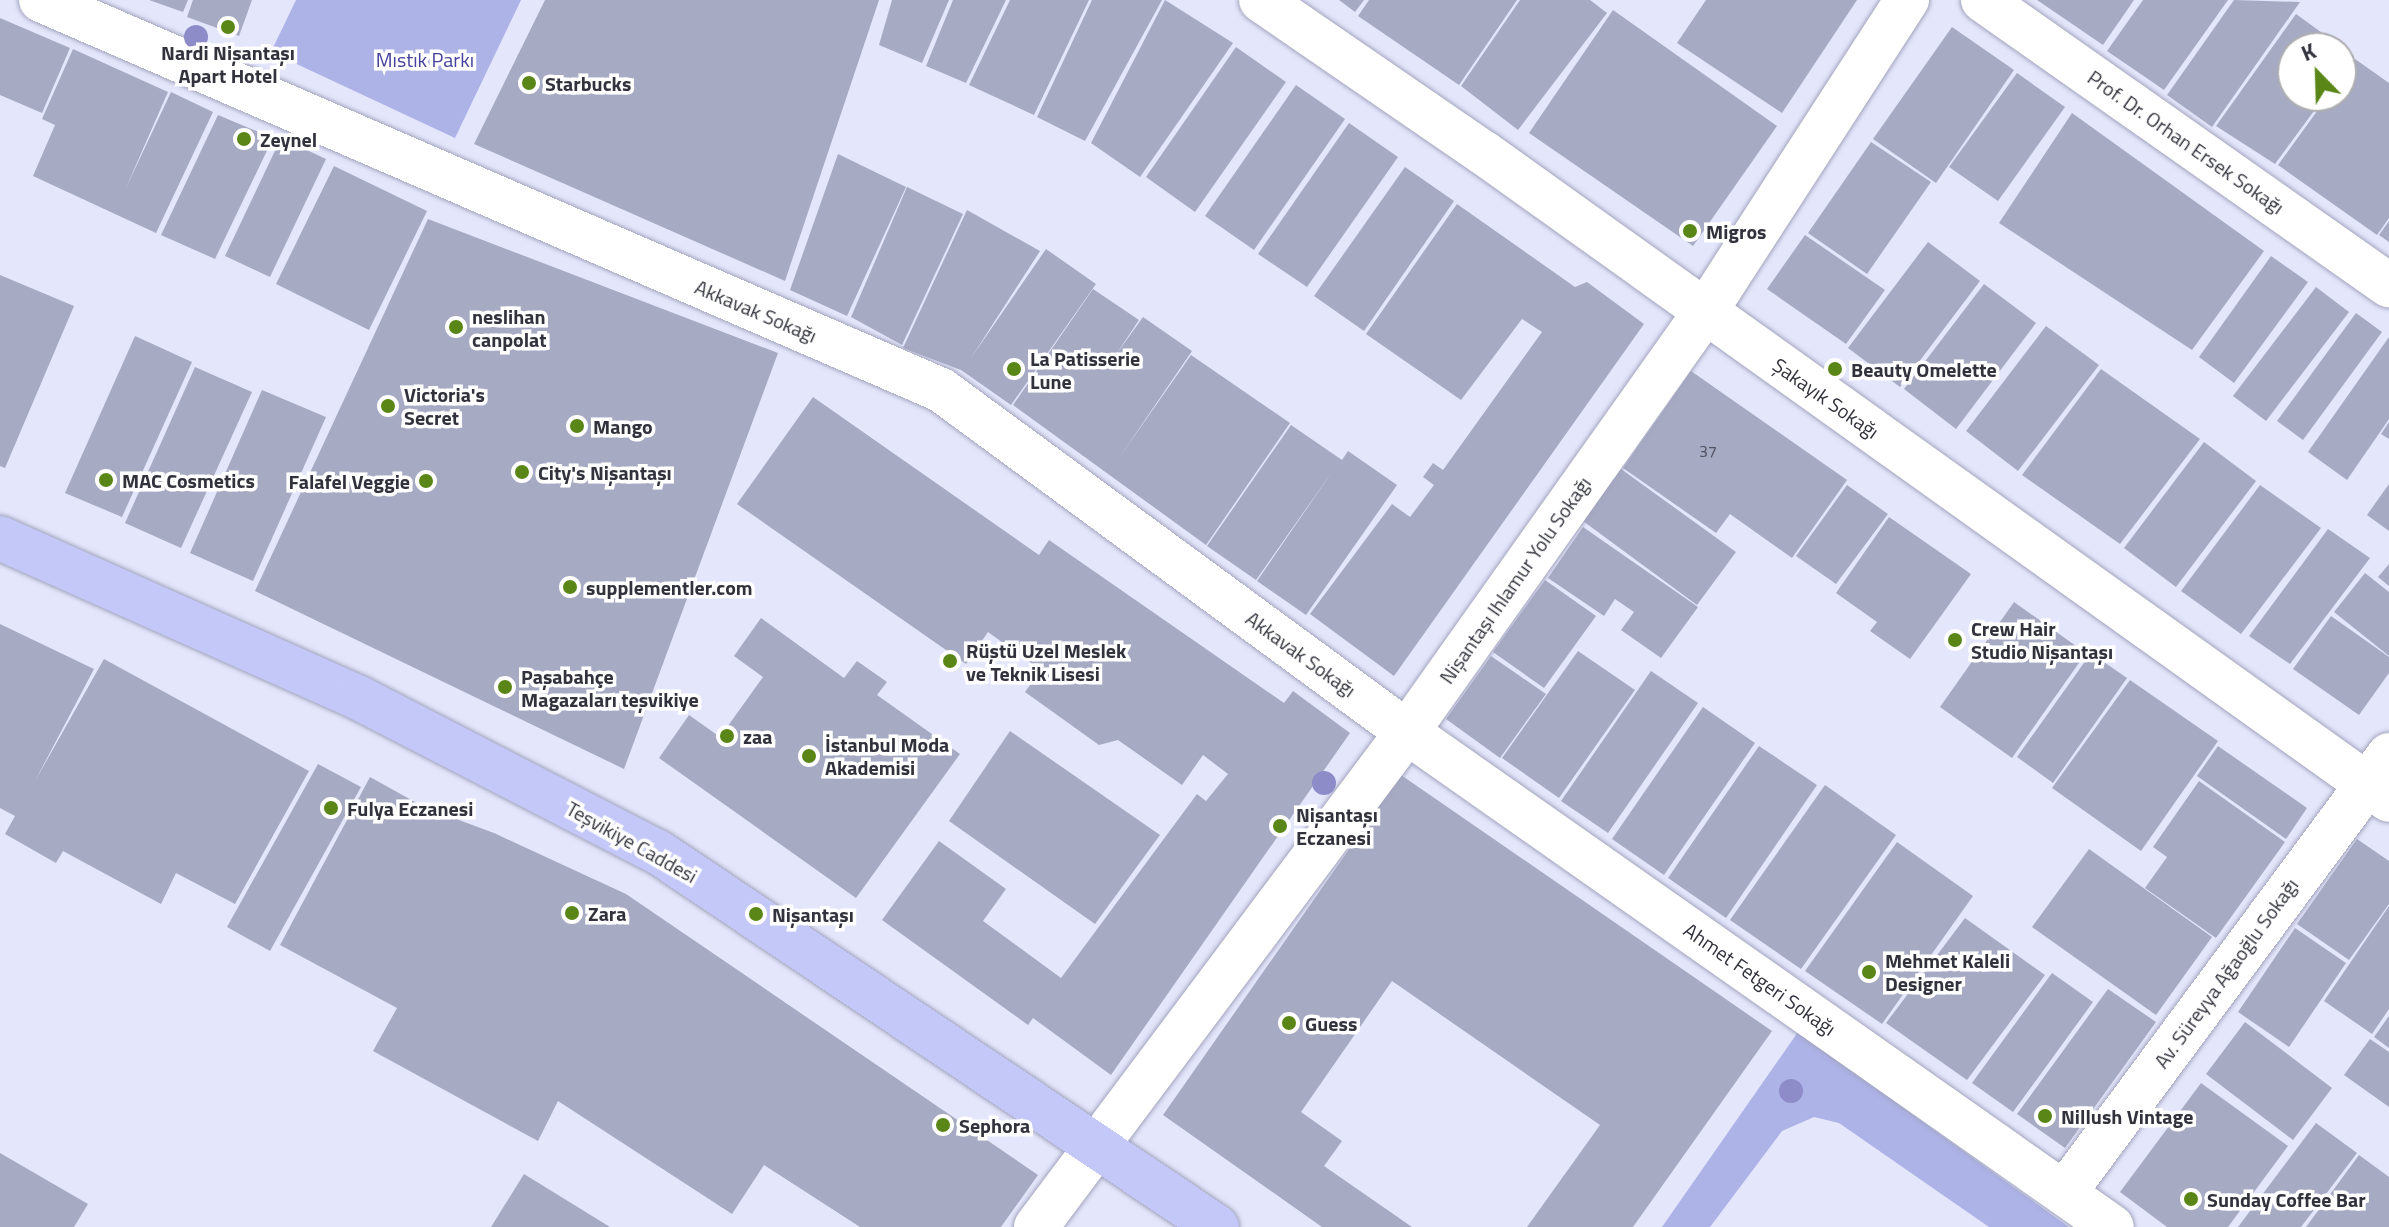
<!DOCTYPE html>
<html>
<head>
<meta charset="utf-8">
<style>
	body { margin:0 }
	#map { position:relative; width:2389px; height:1227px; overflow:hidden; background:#e4e6fc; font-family:"Titillium Web",sans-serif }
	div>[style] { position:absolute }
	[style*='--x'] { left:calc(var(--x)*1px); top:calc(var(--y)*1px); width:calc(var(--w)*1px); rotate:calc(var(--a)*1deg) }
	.green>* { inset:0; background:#adb2e7 }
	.building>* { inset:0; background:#a7aac3 }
	.roads { filter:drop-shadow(0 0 2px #a1a4bc) drop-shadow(0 0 2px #a1a4bc) }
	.minor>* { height:44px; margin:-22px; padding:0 22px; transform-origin:22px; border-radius:22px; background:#fff }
	.major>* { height:44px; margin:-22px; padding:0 22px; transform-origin:22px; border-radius:22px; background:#c4c8f8 }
	.trees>* { width:24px; height:24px; margin:-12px; border-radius:50%; background:#8d8cc8 }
	.dots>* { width:22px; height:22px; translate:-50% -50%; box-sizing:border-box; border:4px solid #fff; border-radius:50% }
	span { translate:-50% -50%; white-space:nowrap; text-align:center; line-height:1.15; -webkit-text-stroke:7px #fff; paint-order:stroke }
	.number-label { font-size:16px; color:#4e505e }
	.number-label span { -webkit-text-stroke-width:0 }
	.poi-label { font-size:20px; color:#31323c; font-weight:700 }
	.left { translate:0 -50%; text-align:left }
	.right { translate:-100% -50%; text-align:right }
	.park-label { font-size:20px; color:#46439e }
	.street-label { font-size:20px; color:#31323c }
	.north { position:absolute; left:2277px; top:32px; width:80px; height:80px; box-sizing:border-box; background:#fff; border:2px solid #adadb1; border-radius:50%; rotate:337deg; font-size:22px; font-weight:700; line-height:32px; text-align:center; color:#31323c }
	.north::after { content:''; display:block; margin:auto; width:28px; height:36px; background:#598616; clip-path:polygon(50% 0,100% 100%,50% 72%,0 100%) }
</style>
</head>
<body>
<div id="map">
	<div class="green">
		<div style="clip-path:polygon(296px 0,521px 0,455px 138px,271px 52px)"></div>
		<div style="clip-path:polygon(1798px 1032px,2069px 1227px,1989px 1227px,1839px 1123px,1814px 1117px,1782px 1131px,1710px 1227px,1662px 1227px)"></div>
	</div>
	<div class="building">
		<div style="clip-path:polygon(149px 0,188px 0,183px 12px)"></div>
		<div style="clip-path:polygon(193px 0,252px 0,239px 36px,187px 17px)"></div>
		<div style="clip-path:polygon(545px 0,879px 0,785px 281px,474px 144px)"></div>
		<div style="clip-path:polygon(892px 0,949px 0,922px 63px,879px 45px)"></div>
		<div style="clip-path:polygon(953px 0,1006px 0,966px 83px,926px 66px)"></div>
		<div style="clip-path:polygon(1010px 0,1089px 0,1034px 115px,969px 85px)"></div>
		<div style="clip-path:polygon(1092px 0,1162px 0,1085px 141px,1037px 117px)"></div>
		<div style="clip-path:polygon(1165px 0,1233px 43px,1140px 177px,1091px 143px)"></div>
		<div style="clip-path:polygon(1339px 0,1364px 0,1355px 12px)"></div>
		<div style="clip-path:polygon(1369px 0,1517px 0,1459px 85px,1358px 16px)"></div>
		<div style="clip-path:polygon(1520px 0,1590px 0,1607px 13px,1518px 130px,1461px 86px)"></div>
		<div style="clip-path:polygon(1706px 0,1857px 0,1782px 113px,1677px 43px)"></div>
		<div style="clip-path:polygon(2037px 0,2134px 0,2103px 45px)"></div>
		<div style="clip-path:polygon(2143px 0,2228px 0,2164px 90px,2107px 51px)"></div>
		<div style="clip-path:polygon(2234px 0,2300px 2px,2212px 127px,2167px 95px)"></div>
		<div style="clip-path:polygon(1613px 10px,1777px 126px,1693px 246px,1529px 133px)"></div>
		<div style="clip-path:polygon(2296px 14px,2354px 56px,2341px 74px,2341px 48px,2293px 48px,2293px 96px,2325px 96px,2275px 164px,2216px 126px)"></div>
		<div style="clip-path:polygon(0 18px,70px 48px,42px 113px,0 95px)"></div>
		<div style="clip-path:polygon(1952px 27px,2014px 70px,1936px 183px,1873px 139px)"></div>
		<div style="clip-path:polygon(1236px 47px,1286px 82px,1195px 212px,1146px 177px)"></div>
		<div style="clip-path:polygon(73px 49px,168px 92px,125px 190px,171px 92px,213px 112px,156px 233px,33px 176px,55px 125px,42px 119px)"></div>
		<div style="clip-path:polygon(2355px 59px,2389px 83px,2389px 218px,2377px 235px,2278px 165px,2328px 96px,2341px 96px,2341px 78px)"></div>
		<div style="clip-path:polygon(2017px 73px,2065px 107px,1998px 201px,1949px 167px)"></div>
		<div style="clip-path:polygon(1296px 85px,1345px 119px,1254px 250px,1205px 216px)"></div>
		<div style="clip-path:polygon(2072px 113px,2264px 251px,2192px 350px,1999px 223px)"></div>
		<div style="clip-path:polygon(218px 115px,273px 138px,215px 259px,161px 235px)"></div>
		<div style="clip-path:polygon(1349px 123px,1398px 157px,1307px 287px,1258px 254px)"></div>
		<div style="clip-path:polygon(281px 138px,326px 159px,270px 277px,225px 256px)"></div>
		<div style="clip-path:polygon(1871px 142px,1931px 182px,1867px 274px,1808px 233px)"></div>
		<div style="clip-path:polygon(838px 154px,906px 187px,847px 316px,790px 290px)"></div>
		<div style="clip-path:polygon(334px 166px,427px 211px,369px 330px,276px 284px)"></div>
		<div style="clip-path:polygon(1405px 167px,1454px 201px,1364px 331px,1314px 296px)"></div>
		<div style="clip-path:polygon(907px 187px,963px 214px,902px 345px,851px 317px)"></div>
		<div style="clip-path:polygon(1457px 204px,1575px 287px,1587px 282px,1644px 324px,1394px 676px,1310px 614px,1392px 504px,1410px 517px,1434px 485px,1423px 477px,1433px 463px,1443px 470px,1542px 332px,1522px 319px,1461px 400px,1366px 334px)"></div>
		<div style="clip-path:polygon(967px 210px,1040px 251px,971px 358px,1046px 249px,1096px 284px,1011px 405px,961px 370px,903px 348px)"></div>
		<div style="clip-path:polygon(428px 219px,778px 353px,624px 769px,255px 591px)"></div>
		<div style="clip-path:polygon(2389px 221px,2389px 242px,2379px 235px)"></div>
		<div style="clip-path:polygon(1805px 235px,1885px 290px,1846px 344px,1767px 289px)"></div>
		<div style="clip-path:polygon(1928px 242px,1980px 281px,1900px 387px,1848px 348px)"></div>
		<div style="clip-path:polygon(2271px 256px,2308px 282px,2234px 383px,2199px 357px)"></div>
		<div style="clip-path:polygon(0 275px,74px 306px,5px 468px,0 466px)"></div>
		<div style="clip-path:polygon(1984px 284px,2036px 323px,1956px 429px,1904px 389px)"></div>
		<div style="clip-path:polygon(2316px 287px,2349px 312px,2266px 421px,2233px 396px)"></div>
		<div style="clip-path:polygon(1093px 289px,1139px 320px,1115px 356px,1143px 317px,1192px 351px,1119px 458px,1191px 355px,1290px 423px,1206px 545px,1013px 405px)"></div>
		<div style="clip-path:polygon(2356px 313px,2382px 332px,2303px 440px,2277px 421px)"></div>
		<div style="clip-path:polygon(2046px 326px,2099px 365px,2018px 471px,1966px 431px)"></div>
		<div style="clip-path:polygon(135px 336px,192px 362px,122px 517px,65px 493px)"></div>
		<div style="clip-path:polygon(2389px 337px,2389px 419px,2347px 480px,2308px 452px)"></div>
		<div style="clip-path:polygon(195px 367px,252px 392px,181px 548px,125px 523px)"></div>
		<div style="clip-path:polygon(2101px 369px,2200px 439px,2120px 544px,2022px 475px)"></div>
		<div style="clip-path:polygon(1691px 371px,1847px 480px,1792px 558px,1730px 514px,1716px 533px,1623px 468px)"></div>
		<div style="clip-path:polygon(262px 390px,326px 417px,253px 581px,190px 553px)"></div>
		<div style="clip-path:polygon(813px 397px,1039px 555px,1049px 540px,1284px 703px,1293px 691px,1350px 733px,1111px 1075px,1033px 1018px,1028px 1025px,882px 920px,939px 841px,1006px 889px,983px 921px,1061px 978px,1197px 794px,1206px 801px,1228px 774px,1203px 755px,1182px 785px,1118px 740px,1099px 745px,1025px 692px,1041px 670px,988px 632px,966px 664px,737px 504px)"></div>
		<div style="clip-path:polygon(2389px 422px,2389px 439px,2381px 434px)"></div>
		<div style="clip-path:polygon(1291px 425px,1342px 460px,1348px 451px,1397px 485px,1306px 615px,1257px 581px,1334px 469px,1256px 580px,1207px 546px)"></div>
		<div style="clip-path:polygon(2204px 442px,2256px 481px,2176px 587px,2124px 548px)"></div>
		<div style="clip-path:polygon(1621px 469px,1736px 552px,1697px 605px,1583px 521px)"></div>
		<div style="clip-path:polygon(2389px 484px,2389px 531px,2367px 515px)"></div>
		<div style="clip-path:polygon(1847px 485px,1888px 514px,1836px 584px,1796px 556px)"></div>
		<div style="clip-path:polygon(2260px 485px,2321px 528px,2241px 634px,2181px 591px)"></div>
		<div style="clip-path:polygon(1889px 517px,1971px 574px,1910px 659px,1870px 631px,1877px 622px,1836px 593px)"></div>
		<div style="clip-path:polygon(1583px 527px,1698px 607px,1661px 658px,1621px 630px,1634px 612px,1615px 599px,1604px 616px,1548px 578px)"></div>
		<div style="clip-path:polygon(2328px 529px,2370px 558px,2290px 664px,2249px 636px)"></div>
		<div style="clip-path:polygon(2389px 564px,2389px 586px,2378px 577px)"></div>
		<div style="clip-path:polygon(2365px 573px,2389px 592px,2389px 656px,2334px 612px)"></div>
		<div style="clip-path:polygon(1545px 580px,1596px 616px,1544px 688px,1493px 652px)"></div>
		<div style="clip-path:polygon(2014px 602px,2086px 653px,2012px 758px,1940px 707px)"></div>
		<div style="clip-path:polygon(2331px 616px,2389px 657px,2389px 673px,2359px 715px,2293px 669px)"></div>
		<div style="clip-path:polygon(761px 618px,844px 678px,857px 661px,887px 682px,877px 695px,960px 754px,856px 898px,659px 758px,689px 715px,720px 737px,763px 677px,734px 656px)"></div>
		<div style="clip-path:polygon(0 624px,94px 669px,35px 781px,104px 659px,309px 771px,235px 904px,176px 873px,161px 904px,63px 851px,56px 863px,5px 834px,15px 816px,0 808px)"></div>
		<div style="clip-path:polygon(1578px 651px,1635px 690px,1559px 798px,1502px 758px)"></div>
		<div style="clip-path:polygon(2091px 653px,2127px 678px,2053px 783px,2017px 757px)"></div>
		<div style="clip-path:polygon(1491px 656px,1546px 694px,1500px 758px,1446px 719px)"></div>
		<div style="clip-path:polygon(1651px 671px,1698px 703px,1608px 833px,1561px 801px)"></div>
		<div style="clip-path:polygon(2130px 680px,2218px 741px,2141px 851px,2052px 788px)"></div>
		<div style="clip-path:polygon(1703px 707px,1755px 743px,1664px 875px,1612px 839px)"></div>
		<div style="clip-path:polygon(1010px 731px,1160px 835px,1095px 924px,949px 821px)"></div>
		<div style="clip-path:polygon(1759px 746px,1817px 785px,1726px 918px,1668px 878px)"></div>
		<div style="clip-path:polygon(2218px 746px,2307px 808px,2286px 839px,2197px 776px)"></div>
		<div style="clip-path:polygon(318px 764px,361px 787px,270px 951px,227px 927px)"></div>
		<div style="clip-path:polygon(1401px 775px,1772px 1031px,1633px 1227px,1527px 1227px,1600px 1125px,1392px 981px,1301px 1112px,1342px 1141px,1324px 1166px,1412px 1227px,1322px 1227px,1163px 1115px)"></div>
		<div style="clip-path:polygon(370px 777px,424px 807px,494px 833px,626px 894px,1038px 1175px,1001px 1227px,860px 1227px,764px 1165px,732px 1214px,558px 1101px,538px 1141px,373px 1051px,397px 1008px,280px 945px)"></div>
		<div style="clip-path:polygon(2199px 781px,2285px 842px,2216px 938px,2145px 888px,2167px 857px,2153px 847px)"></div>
		<div style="clip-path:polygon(1825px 785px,1896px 835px,1801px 969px,1730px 920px)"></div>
		<div style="clip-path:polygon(2357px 839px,2389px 861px,2389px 904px,2349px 960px,2297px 924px)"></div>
		<div style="clip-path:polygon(1897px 842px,1973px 896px,1882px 1024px,1805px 971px)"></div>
		<div style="clip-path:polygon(2089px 849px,2212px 937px,2156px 1015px,2032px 927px)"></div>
		<div style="clip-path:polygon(2389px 906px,2389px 1009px,2372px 1034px,2324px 1001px)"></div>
		<div style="clip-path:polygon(1965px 918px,2045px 975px,1967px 1080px,1886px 1023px)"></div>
		<div style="clip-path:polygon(2295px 928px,2346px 963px,2289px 1047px,2238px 1012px)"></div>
		<div style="clip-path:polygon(2052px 973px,2093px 1002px,2013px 1112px,1972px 1083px)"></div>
		<div style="clip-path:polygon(2108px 989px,2156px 1022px,2065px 1148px,2017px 1114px)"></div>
		<div style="clip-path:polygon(2389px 1016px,2389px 1048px,2374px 1037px)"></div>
		<div style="clip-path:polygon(2245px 1022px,2332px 1088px,2293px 1140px,2206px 1074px)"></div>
		<div style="clip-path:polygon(2370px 1039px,2389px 1052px,2389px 1107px,2344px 1075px)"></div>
		<div style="clip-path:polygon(2201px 1083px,2288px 1146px,2228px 1227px,2167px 1227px,2120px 1192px)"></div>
		<div style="clip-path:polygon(2316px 1123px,2357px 1153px,2301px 1227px,2238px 1227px)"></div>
		<div style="clip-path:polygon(0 1153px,88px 1204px,74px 1227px,0 1227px)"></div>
		<div style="clip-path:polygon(2359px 1155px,2389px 1177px,2389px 1227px,2306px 1227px)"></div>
		<div style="clip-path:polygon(524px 1174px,610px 1227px,491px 1227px)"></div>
	</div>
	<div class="roads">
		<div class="minor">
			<div style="--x:41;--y:0;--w:981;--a:23.43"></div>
			<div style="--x:941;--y:390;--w:578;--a:36.28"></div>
			<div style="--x:1407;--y:732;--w:861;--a:35.07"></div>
			<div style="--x:1261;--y:0;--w:270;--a:34.5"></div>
			<div style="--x:1484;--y:153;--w:1112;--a:35.56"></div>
			<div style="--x:1983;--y:0;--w:496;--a:35.1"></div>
			<div style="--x:2065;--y:1192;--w:544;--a:-53.45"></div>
			<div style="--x:1036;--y:1227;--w:619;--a:-53.15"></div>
			<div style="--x:1407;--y:732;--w:515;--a:-54.64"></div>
			<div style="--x:1705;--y:312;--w:372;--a:-57.1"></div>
		</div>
		<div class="major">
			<div style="--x:0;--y:538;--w:393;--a:24"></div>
			<div style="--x:359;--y:698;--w:336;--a:27.3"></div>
			<div style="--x:658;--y:852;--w:673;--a:33.86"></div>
		</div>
	</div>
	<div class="trees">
		<div style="left:196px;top:37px"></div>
		<div style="left:1324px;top:783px"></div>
		<div style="left:1791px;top:1091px"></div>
	</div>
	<div class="dots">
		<div style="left:228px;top:27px;background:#598616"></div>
		<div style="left:529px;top:83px;background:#598616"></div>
		<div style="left:244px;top:139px;background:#598616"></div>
		<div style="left:1690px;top:231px;background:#598616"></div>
		<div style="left:456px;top:327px;background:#598616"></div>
		<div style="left:1014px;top:369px;background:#598616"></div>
		<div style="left:1835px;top:369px;background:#598616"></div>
		<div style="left:388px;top:406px;background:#598616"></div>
		<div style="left:577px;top:426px;background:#598616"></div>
		<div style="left:522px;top:472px;background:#598616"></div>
		<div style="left:106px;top:480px;background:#598616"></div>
		<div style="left:426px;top:481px;background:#598616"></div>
		<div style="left:570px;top:587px;background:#598616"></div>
		<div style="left:1955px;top:640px;background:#598616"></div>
		<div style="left:950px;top:661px;background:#598616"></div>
		<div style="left:505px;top:687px;background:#598616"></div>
		<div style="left:727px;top:736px;background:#598616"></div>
		<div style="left:809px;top:756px;background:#598616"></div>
		<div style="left:331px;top:808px;background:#598616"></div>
		<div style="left:1280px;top:826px;background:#598616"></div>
		<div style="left:572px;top:913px;background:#598616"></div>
		<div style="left:756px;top:914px;background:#598616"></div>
		<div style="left:1869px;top:972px;background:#598616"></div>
		<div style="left:1289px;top:1023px;background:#598616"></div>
		<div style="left:2045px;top:1116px;background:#598616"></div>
		<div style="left:943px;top:1125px;background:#598616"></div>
		<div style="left:2191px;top:1199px;background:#598616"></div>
	</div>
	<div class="number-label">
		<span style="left:1708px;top:451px">37</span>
	</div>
	<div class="poi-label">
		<span style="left:228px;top:64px">Nardi Nişantaşı<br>Apart Hotel</span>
		<span class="left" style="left:545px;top:83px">Starbucks</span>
		<span class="left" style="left:260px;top:139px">Zeynel</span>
		<span class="left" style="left:1706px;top:231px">Migros</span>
		<span class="left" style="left:472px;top:328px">neslihan<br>canpolat</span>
		<span class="left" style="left:1030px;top:370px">La Patisserie<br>Lune</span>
		<span class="left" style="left:1851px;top:369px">Beauty Omelette</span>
		<span class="left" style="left:404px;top:406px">Victoria's<br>Secret</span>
		<span class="left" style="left:593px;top:426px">Mango</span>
		<span class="left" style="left:538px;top:472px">City's Nişantaşı</span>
		<span class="left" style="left:122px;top:480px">MAC Cosmetics</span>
		<span class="right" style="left:410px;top:481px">Falafel Veggie</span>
		<span class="left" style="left:586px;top:587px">supplementler.com</span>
		<span class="left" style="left:1971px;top:640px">Crew Hair<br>Studio Nişantaşı</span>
		<span class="left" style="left:966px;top:662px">Rüştü Uzel Meslek<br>ve Teknik Lisesi</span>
		<span class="left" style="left:521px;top:688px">Paşabahçe<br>Magazaları teşvikiye</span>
		<span class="left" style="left:743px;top:736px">zaa</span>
		<span class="left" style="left:825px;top:756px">İstanbul Moda<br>Akademisi</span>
		<span class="left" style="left:347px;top:808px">Fulya Eczanesi</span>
		<span class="left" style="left:1296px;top:826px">Nişantaşı<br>Eczanesi</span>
		<span class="left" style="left:588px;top:913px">Zara</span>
		<span class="left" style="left:772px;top:914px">Nişantaşı</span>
		<span class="left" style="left:1885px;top:972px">Mehmet Kaleli<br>Designer</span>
		<span class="left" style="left:1305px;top:1023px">Guess</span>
		<span class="left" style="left:2061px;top:1116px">Nillush Vintage</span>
		<span class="left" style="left:959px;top:1125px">Sephora</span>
		<span class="left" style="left:2207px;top:1199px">Sunday Coffee Bar</span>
	</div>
	<div class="park-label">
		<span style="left:425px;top:59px">Mıstık Parkı</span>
	</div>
	<div class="street-label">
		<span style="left:2186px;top:142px;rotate:35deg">Prof. Dr. Orhan Ersek Sokağı</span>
		<span style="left:756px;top:311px;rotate:23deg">Akkavak Sokağı</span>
		<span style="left:1826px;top:398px;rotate:35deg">Şakayık Sokağı</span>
		<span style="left:1515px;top:580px;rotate:-55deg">Nişantaşı Ihlamur Yolu Sokağı</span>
		<span style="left:1301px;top:654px;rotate:36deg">Akkavak Sokağı</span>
		<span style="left:632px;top:842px;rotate:29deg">Teşvikiye Caddesi</span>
		<span style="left:2226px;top:973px;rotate:-54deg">Av. Süreyya Ağaoğlu Sokağı</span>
		<span style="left:1760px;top:979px;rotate:35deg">Ahmet Fetgeri Sokağı</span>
	</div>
	<div class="north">K</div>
</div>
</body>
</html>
